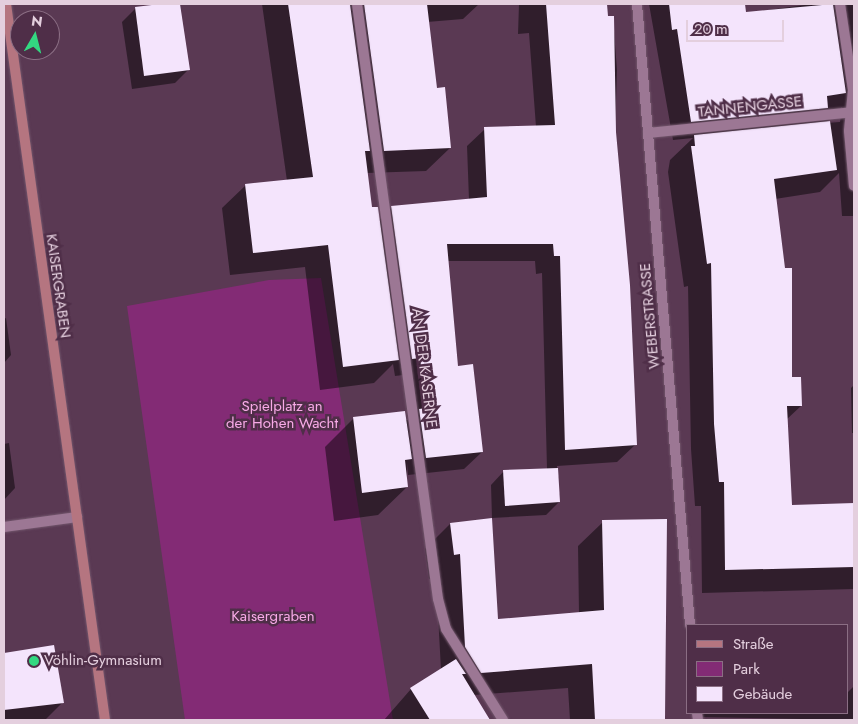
<!DOCTYPE html>
<html>
<head>
<meta charset="utf-8">
<style>
	body { margin:0 }
	#map { position:relative; width:858px; height:724px; overflow:hidden; background:#5a3953; font-family:Jost,sans-serif }
	div>[style] { position:absolute }
	[style*='--x'] { left:calc(var(--x)*1px); top:calc(var(--y)*1px); width:calc(var(--w)*1px); rotate:calc(var(--a)*1deg) }
	.green>* { inset:0; background:#832b75 }
	.shadow>* { inset:0; background:#0007 }
	.building>* { inset:0; background:#f4e4fc }
	.roads { filter:drop-shadow(0 0 1px #73576d) drop-shadow(0 0 1px #73576d) }
	.street>* { height:10px; margin:-5px; padding:0 5px; transform-origin:5px; border-radius:5px; background:#9c7794 }
	.secondary>* { height:10px; margin:-5px; padding:0 5px; transform-origin:5px; border-radius:5px; background:#b57580 }
	.dots>* { width:14px; height:14px; translate:-50% -50%; box-sizing:border-box; border:2px solid #4f2e48; border-radius:50% }
	span { translate:-50% -50%; white-space:nowrap; text-align:center; line-height:1.15; -webkit-text-stroke:5px #4f2e48; paint-order:stroke }
	.street-label { font-size:15px; color:#e4cfde }
	.park-label { font-size:15px; color:#f8aae7 }
	.poi-label { font-size:15px; color:#e4cfde }
	.left { translate:0 -50%; text-align:left }
	.frame { position:absolute; inset:0; border:5px solid #e4cfde; pointer-events:none }
	.legend { position:absolute; left:686px; top:624px; width:162px; height:90px; box-sizing:border-box; background:#4f2e48; border:1px solid #8b6e84; margin:0; padding:6px 9px; list-style:none; font-size:15px; color:#e4cfde }
	.legend li { display:flex; align-items:center; gap:10px; height:25px }
	.legend b { width:25px; border:1px solid #8b6e84 }
	.north { position:absolute; left:10px; top:10px; width:50px; height:50px; box-sizing:border-box; background:#4f2e48; border:1px solid #8b6e84; border-radius:50%; rotate:8deg; font-size:14px; font-weight:700; line-height:20px; text-align:center; color:#e4cfde }
	.north::after { content:''; display:block; margin:auto; width:18px; height:22px; background:#33d881; clip-path:polygon(50% 0,100% 100%,50% 72%,0 100%) }
	.scale { position:absolute; left:686px; top:20px; width:98px; height:22px; box-sizing:border-box; border:2px solid #e4cfde; border-top:0; padding-left:6px; font-size:15px; line-height:18px; white-space:nowrap; color:#e4cfde; -webkit-text-stroke:4px #4f2e48; paint-order:stroke }
</style>
</head>
<body>
<div id="map">
	<div class="green">
		<div style="clip-path:polygon(321px 278px,393px 720px,185px 720px,127px 306px,269px 280px)"></div>
	</div>
	<div class="shadow">
		<div style="clip-path:polygon(179px 4px,188px 70px,175px 83px,132px 89px,122px 22px,136px 8px)"></div>
		<div style="clip-path:polygon(262px 4px,479px 4px,463px 19px,427px 22px,436px 90px,450px 148px,426px 171px,366px 173px,371px 209px,378px 221px,392px 207px,469px 200px,467px 146px,485px 129px,536px 127px,529px 33px,518px 34px,519px 4px,606px 4px,606px 18px,613px 18px,617px 70px,615px 132px,635px 445px,617px 462px,557px 466px,559px 502px,546px 515px,492px 518px,491px 485px,504px 471px,547px 469px,542px 273px,536px 274px,535px 261px,448px 261px,457px 367px,482px 452px,464px 469px,408px 475px,407px 463px,407px 487px,378px 515px,334px 521px,325px 447px,354px 418px,408px 420px,403px 375px,395px 376px,393px 364px,374px 383px,320px 390px,305px 267px,230px 275px,222px 208px,246px 185px,287px 181px)"></div>
		<div style="clip-path:polygon(evenodd,649px 4px,733px 4px,735px 15px,811px 4px,854px 4px,854px 216px,842px 216px,839px 173px,820px 192px,775px 199px,791px 378px,801px 406px,786px 420px,790px 507px,854px 504px,854px 589px,702px 593px,701px 506px,695px 506px,691px 449px,688px 286px,684px 287px,668px 172px,670px 160px,693px 138px,673px 140px,649px 4px,842px 107px,840px 122px,826px 123px,842px 107px)"></div>
		<div style="clip-path:polygon(6px 318px,11px 355px,4px 363px,4px 319px)"></div>
		<div style="clip-path:polygon(854px 385px,854px 433px,852px 433px,851px 388px)"></div>
		<div style="clip-path:polygon(9px 443px,15px 488px,4px 500px,4px 444px)"></div>
		<div style="clip-path:polygon(491px 519px,497px 620px,579px 614px,578px 546px,603px 522px,666px 520px,665px 720px,570px 720px,568px 688px,474px 695px,489px 720px,384px 720px,411px 689px,441px 670px,436px 578px,429px 579px,425px 549px,450px 524px)"></div>
		<div style="clip-path:polygon(53px 647px,62px 703px,45px 720px,4px 720px,4px 654px)"></div>
		<div style="clip-path:polygon(854px 686px,854px 720px,696px 717px,696px 713px,847px 713px,847px 693px)"></div>
	</div>
	<div class="building">
		<div style="clip-path:polygon(160px 4px,180px 4px,190px 70px,144px 76px,135px 7px)"></div>
		<div style="clip-path:polygon(288px 4px,350px 4px,370px 151px,365px 151px,372px 207px,378px 207px,399px 360px,343px 367px,328px 245px,253px 253px,245px 184px,313px 177px)"></div>
		<div style="clip-path:polygon(364px 4px,427px 4px,437px 88px,445px 87px,451px 148px,384px 151px)"></div>
		<div style="clip-path:polygon(546px 4px,607px 4px,608px 16px,614px 16px,616px 132px,630px 285px,637px 445px,565px 450px,560px 256px,554px 256px,553px 244px,447px 244px,458px 366px,473px 364px,483px 452px,426px 458px,419px 409px,426px 408px,420px 358px,412px 359px,391px 206px,487px 197px,484px 127px,555px 125px)"></div>
		<div style="clip-path:polygon(669px 4px,745px 4px,746px 12px,833px 4px,846px 93px,827px 96px,828px 108px,691px 122px,677px 29px,672px 30px)"></div>
		<div style="clip-path:polygon(830px 121px,837px 170px,774px 179px,785px 268px,792px 268px,792px 377px,801px 377px,802px 406px,787px 406px,792px 505px,854px 503px,854px 567px,725px 570px,724px 482px,719px 482px,714px 424px,711px 263px,707px 264px,691px 146px,695px 146px,694px 135px)"></div>
		<div style="clip-path:polygon(405px 411px,412px 459px,405px 460px,408px 487px,362px 493px,353px 417px)"></div>
		<div style="clip-path:polygon(558px 468px,560px 502px,505px 506px,503px 470px)"></div>
		<div style="clip-path:polygon(492px 518px,498px 619px,604px 610px,602px 520px,667px 519px,665px 720px,595px 720px,592px 664px,481px 673px,465px 647px,460px 554px,454px 555px,450px 523px)"></div>
		<div style="clip-path:polygon(54px 645px,64px 703px,4px 710px,4px 653px)"></div>
		<div style="clip-path:polygon(456px 659px,466px 674px,462px 674px,490px 720px,430px 720px,410px 688px)"></div>
	</div>
	<div class="roads">
		<div class="street">
			<div style="--x:357;--y:4;--w:600;--a:82.25"></div>
			<div style="--x:438;--y:599;--w:31;--a:75"></div>
			<div style="--x:446;--y:629;--w:107;--a:57.9"></div>
			<div style="--x:637;--y:4;--w:623;--a:85.12"></div>
			<div style="--x:840;--y:4;--w:87;--a:81.4"></div>
			<div style="--x:853;--y:90;--w:41;--a:95.6"></div>
			<div style="--x:849;--y:131;--w:55;--a:84.8"></div>
			<div style="--x:648;--y:133;--w:207;--a:-5.8"></div>
			<div style="--x:4;--y:527;--w:74;--a:-7.8"></div>
			<div style="--x:697;--y:713;--w:7;--a:82"></div>
		</div>
		<div class="secondary">
			<div style="--x:6;--y:4;--w:723;--a:82.13"></div>
		</div>
	</div>
	<div class="dots">
		<div style="left:34px;top:661px;background:#33d881"></div>
	</div>
	<div class="street-label">
		<span style="left:750px;top:107px;rotate:-6deg">TANNENGASSE</span>
		<span style="left:58px;top:286px;rotate:82deg">KAISERGRABEN</span>
		<span style="left:650px;top:316px;rotate:-95deg">WEBERSTRASSE</span>
		<span style="left:424px;top:368px;rotate:83deg">AN DER KASERNE</span>
	</div>
	<div class="park-label">
		<span style="left:282px;top:415px">Spielplatz an<br>der Hohen Wacht</span>
		<span style="left:273px;top:617px">Kaisergraben</span>
	</div>
	<div class="poi-label">
		<span class="left" style="left:44px;top:661px">Vöhlin-Gymnasium</span>
	</div>
	<div class="frame"></div>
	<ul class="legend">
	<li><b style="height:6px;background:#b57580"></b>Straße</li>
	<li><b style="height:14px;background:#832b75"></b>Park</li>
	<li><b style="height:14px;background:#f4e4fc"></b>Gebäude</li>
	</ul>
	<div class="north">N</div>
	<div class="scale">20 m</div>
</div>
</body>
</html>
